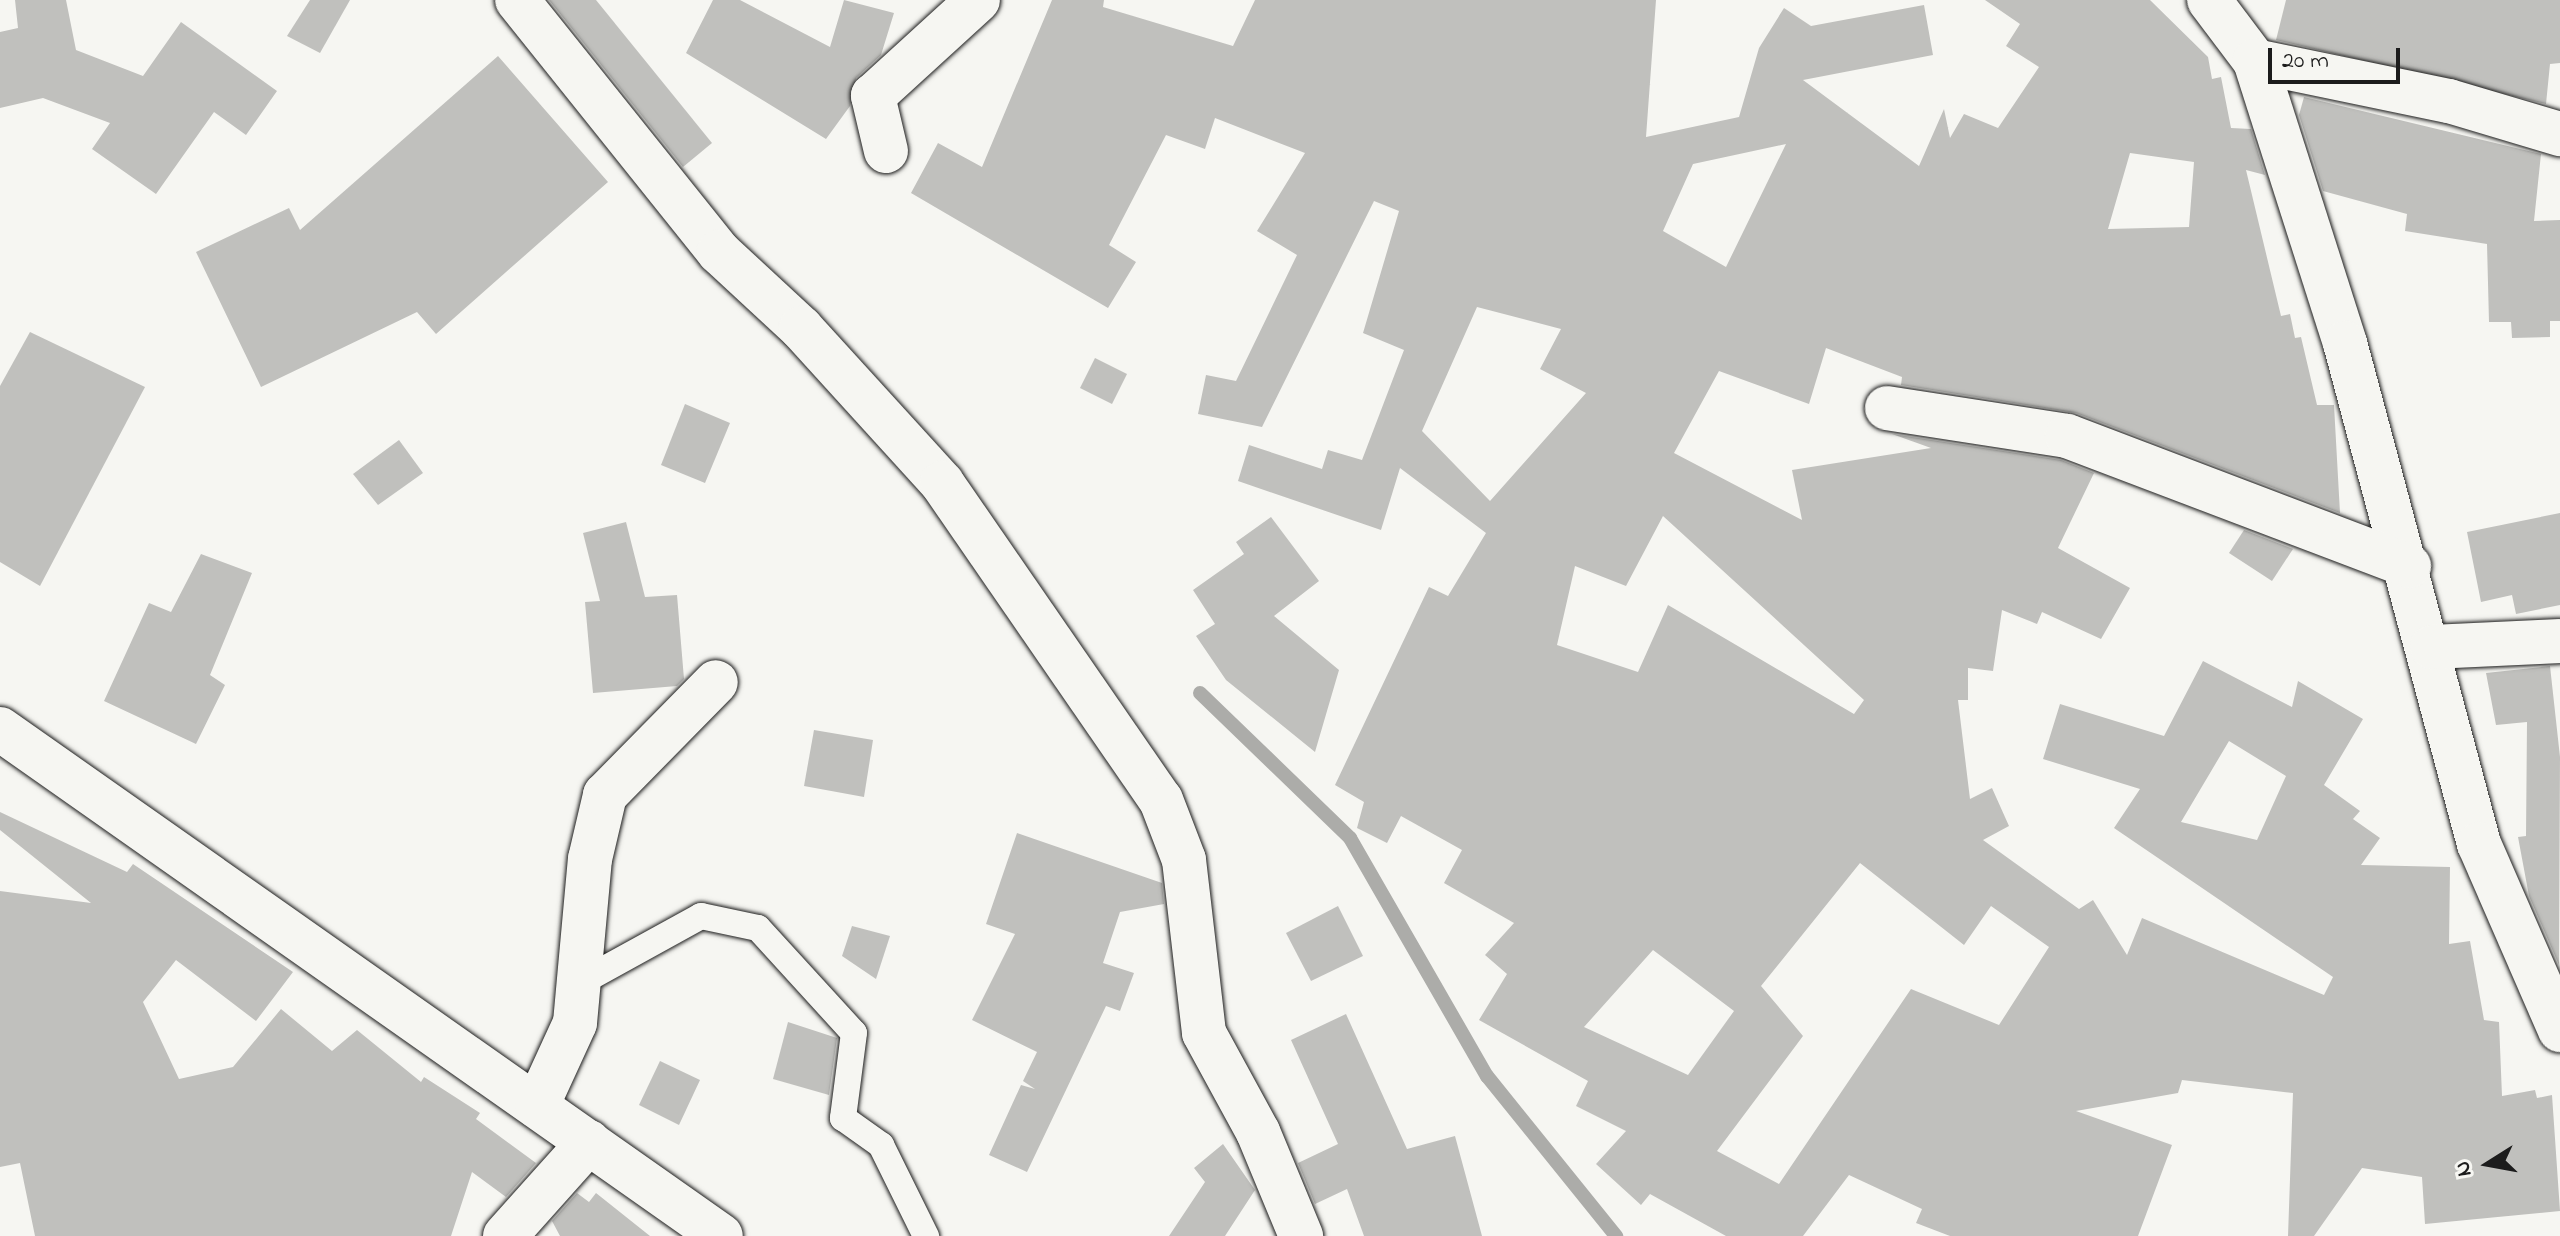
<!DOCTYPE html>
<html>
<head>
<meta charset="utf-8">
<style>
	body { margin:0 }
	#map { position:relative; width:2560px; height:1236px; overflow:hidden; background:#f6f6f2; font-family:"Indie Flower",sans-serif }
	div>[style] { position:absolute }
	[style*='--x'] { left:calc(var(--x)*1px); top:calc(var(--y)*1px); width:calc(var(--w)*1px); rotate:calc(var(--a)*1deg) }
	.stream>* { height:14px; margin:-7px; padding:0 7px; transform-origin:7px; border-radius:7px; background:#acaca9 }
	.building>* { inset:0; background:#c0c0bd }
	.roads { filter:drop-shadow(0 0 2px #1c1c1c) drop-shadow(0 0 2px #1c1c1c) }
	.service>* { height:26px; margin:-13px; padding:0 13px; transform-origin:13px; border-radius:13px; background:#f6f6f2 }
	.minor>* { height:44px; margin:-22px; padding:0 22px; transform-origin:22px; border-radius:22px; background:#f6f6f2 }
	span { translate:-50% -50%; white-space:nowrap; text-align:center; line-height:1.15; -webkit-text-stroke:6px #f6f6f2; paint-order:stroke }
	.north { position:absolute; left:2448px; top:1124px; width:80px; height:80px; -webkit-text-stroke:6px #f6f6f2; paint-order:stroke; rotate:259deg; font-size:22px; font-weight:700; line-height:32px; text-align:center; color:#1c1c1c }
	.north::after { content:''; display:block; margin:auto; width:28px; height:36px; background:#1c1c1c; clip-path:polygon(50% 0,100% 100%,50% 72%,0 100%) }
	.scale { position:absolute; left:2268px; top:48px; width:132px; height:36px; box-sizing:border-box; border:4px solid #1c1c1c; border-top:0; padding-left:10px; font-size:24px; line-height:28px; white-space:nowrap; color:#1c1c1c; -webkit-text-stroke:6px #f6f6f2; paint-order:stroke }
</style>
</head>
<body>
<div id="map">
	<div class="stream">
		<div style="--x:1200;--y:693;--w:209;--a:44"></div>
		<div style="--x:1350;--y:838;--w:275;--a:60.1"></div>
		<div style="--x:1487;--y:1076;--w:206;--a:51.1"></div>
	</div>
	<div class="building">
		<div style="clip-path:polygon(15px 0,66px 0,76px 50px,143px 76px,181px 22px,277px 91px,246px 135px,214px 112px,156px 194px,92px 149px,110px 123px,43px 98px,0 108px,0 32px,18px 28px)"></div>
		<div style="clip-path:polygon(310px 0,350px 0,320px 53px,287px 36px)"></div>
		<div style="clip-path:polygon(549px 0,596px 0,712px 143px,683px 167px)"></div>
		<div style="clip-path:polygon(713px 0,740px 0,830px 47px,844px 0,894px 13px,881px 55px,856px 78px,850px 106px,826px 139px,686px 53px)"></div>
		<div style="clip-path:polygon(evenodd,1052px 0,1104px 0,1103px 7px,1233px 46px,1255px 0,1656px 0,1646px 137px,1739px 117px,1759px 48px,1784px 8px,1811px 26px,1924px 5px,1933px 55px,1803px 80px,1919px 166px,1944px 109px,1950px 138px,1964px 114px,1998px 128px,2039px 67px,2006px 46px,2020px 24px,1985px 0,2150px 0,2208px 57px,2212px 79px,2221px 77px,2231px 128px,2251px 129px,2265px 175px,2246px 170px,2281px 316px,2290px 314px,2295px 338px,2301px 337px,2317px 405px,2334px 405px,2340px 513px,2076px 413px,1901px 385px,1902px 377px,1826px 348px,1809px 404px,1719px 371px,1674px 453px,1802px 520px,1792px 470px,1931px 448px,1892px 434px,2061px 460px,2094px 473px,2058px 548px,2130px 588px,2101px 639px,2042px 612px,2037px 624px,2002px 610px,1993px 671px,1968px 668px,1968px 700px,1958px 700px,1970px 799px,1992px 788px,2009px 826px,1983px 840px,2079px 909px,2093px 900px,2127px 955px,2142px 918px,2324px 995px,2333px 977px,2114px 828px,2140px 789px,2043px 759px,2060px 704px,2164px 736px,2203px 661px,2292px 707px,2298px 681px,2363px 719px,2324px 785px,2360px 811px,2353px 819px,2380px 838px,2361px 865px,2450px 867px,2449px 944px,2470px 941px,2484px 1020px,2499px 1022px,2502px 1096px,2535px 1090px,2537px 1098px,2552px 1095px,2560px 1211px,2425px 1224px,2422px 1177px,2362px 1168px,2314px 1236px,2288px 1236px,2293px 1093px,2182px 1080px,2178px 1093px,2076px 1111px,2172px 1145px,2138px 1236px,1950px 1236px,1916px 1223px,1922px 1209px,1849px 1175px,1803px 1236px,1726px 1236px,1650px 1194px,1641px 1205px,1596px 1164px,1626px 1131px,1576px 1106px,1588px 1081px,1479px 1020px,1507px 974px,1485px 955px,1514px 923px,1444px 883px,1462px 850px,1401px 816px,1387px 843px,1357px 828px,1364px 802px,1335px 785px,1429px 587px,1448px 596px,1486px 533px,1400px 468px,1381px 530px,1238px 481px,1249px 445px,1322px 469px,1328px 450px,1362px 460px,1404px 350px,1363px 333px,1399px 211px,1374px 201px,1262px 427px,1198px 414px,1206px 375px,1236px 381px,1297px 255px,1257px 231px,1305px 153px,1215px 118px,1205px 149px,1166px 135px,1109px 245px,1136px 262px,1108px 308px,911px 193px,938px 143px,982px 167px,1052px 0,1786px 144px,1726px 267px,1663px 231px,1693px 164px,1786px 144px,1052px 0,2130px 153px,2194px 162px,2189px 227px,2108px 229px,2130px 153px,1052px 0,1477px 307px,1561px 329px,1540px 369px,1586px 393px,1490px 501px,1422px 431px,1477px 307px,1052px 0,1663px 516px,1864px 700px,1854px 714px,1668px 605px,1638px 672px,1557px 645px,1575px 566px,1626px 586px,1663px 516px,1052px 0,2229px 741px,2286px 776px,2257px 840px,2181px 822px,2229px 741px,1052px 0,1860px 863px,1964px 945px,1991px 906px,2049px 947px,1999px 1025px,1911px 989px,1779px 1184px,1717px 1151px,1803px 1036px,1761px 986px,1860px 863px,1052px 0,1653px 950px,1734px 1011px,1688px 1075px,1584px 1027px,1653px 950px)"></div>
		<div style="clip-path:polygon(2286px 0,2560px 0,2560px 63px,2550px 64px,2546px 104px,2276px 40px)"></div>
		<div style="clip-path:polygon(498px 56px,608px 182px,436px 334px,417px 312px,261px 387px,196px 252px,289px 208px,300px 230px)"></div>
		<div style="clip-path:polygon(2304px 97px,2541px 154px,2534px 221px,2560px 220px,2560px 321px,2550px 321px,2550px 337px,2512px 338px,2511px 322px,2489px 322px,2487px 244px,2405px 231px,2407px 214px,2323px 191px,2299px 115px)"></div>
		<div style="clip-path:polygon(30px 332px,145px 387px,40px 586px,0 562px,0 386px)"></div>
		<div style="clip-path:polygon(1095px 358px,1127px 374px,1112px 404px,1080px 388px)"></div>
		<div style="clip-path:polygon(685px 404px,730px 423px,705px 483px,661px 465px)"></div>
		<div style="clip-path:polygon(399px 440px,423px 473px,378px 505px,353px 474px)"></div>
		<div style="clip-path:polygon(2560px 513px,2560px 605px,2516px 614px,2512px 595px,2481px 602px,2467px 532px)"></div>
		<div style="clip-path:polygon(1271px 517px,1319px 581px,1274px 616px,1339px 670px,1315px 752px,1226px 680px,1196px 636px,1215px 624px,1193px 590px,1244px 554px,1236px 542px)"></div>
		<div style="clip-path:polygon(626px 522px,645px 597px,677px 595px,684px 679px,677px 686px,593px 693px,585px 602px,600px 601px,583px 533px)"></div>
		<div style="clip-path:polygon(2244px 530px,2293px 549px,2272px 581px,2229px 553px)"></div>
		<div style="clip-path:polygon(201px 554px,252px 573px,210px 675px,225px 685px,196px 744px,104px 701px,149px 603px,171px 612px)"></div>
		<div style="clip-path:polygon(2550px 666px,2560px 757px,2559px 965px,2529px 896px,2518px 837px,2526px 836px,2527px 722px,2496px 725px,2486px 673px)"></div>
		<div style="clip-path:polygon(814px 730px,873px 740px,864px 797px,804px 786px)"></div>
		<div style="clip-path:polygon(0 812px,127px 872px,133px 864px,293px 972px,256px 1021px,176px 960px,143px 1002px,179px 1079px,233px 1067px,281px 1009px,332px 1051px,357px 1030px,421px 1082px,424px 1077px,480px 1113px,476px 1119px,536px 1163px,506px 1197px,472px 1172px,451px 1236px,35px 1236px,20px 1163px,0 1167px,0 891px,91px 903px,0 830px)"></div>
		<div style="clip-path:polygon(1017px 833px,1162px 883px,1164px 904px,1120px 912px,1103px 963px,1134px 973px,1120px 1011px,1106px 1006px,1027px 1172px,989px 1155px,1021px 1085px,1035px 1089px,1023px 1081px,1037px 1052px,972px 1020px,1015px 934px,986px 924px)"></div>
		<div style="clip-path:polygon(1338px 906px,1363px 956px,1311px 981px,1286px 933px)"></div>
		<div style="clip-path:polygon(852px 926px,890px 936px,876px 979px,842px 956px)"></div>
		<div style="clip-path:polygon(1346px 1014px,1407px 1149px,1455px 1136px,1482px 1236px,1364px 1236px,1347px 1189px,1315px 1204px,1298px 1163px,1338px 1144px,1291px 1040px)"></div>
		<div style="clip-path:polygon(788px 1022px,837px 1038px,829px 1095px,773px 1079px)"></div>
		<div style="clip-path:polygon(660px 1061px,700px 1080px,679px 1125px,639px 1105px)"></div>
		<div style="clip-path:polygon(1223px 1144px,1255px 1190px,1225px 1236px,1169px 1236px,1205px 1182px,1194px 1168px)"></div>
		<div style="clip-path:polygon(577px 1193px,589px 1202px,596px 1193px,650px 1236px,560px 1236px,552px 1221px)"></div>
	</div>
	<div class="roads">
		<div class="service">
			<div style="--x:583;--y:981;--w:135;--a:-28.8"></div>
			<div style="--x:701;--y:916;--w:58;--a:11.9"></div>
			<div style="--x:758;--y:928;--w:142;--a:47.6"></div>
			<div style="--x:854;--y:1033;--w:86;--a:97.4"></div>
			<div style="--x:843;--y:1118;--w:47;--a:35.4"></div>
			<div style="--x:881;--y:1145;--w:102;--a:63.7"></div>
		</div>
		<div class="minor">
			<div style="--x:517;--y:0;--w:323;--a:51.3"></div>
			<div style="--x:719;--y:252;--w:112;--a:42.8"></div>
			<div style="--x:801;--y:328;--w:210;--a:47.7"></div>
			<div style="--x:942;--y:483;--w:385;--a:55.4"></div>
			<div style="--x:1161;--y:800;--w:64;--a:69"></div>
			<div style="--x:1184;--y:860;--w:174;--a:83.4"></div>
			<div style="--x:1204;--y:1033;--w:113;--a:61.4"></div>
			<div style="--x:1258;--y:1132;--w:113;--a:67.5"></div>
			<div style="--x:2209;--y:0;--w:76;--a:53"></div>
			<div style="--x:2255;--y:61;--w:296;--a:72.3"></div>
			<div style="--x:2345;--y:343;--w:519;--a:75.03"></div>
			<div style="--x:2479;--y:844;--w:203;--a:66.5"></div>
			<div style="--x:2255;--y:61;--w:198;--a:11.7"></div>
			<div style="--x:2449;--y:101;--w:116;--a:16.6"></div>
			<div style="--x:886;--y:151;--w:57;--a:-103.3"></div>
			<div style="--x:873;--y:96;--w:142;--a:-42.4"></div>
			<div style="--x:1887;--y:408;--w:182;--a:8.8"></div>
			<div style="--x:2067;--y:436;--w:366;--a:20.8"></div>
			<div style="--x:2432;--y:647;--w:128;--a:-2.7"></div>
			<div style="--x:0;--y:729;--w:881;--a:35.11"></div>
			<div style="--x:537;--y:1106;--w:91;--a:-65.4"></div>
			<div style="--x:575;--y:1023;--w:165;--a:-84.8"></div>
			<div style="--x:590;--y:859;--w:66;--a:-76.8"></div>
			<div style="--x:605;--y:795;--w:158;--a:-45.5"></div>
			<div style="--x:505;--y:1236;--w:126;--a:-48.2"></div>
		</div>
	</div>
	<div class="north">N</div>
	<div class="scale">20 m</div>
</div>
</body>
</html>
